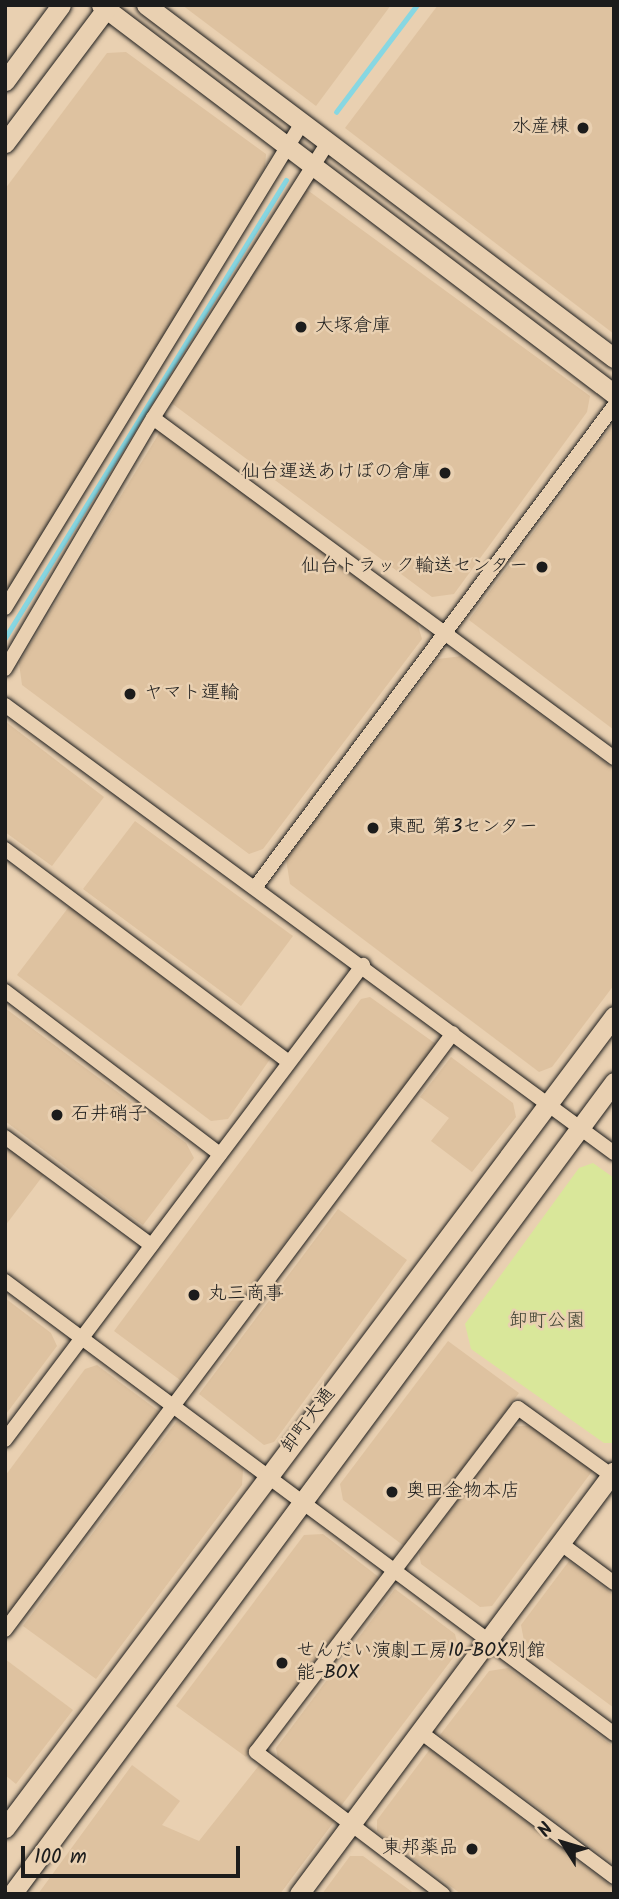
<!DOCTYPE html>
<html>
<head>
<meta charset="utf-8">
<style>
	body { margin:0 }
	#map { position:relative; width:619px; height:1899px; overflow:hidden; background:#e9d0b1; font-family:Kalam,"Klee One",sans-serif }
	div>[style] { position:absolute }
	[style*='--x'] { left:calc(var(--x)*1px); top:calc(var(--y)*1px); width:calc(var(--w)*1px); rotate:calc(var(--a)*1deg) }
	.built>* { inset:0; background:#dec2a0 }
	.green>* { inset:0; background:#d9e79a }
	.stream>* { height:4.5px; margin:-2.25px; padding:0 2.25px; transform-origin:2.25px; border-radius:2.25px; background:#87d7e2 }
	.roads { filter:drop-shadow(0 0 2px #1c1c1c) drop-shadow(0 0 2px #1c1c1c) }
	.street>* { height:14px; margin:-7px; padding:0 7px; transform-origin:7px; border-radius:7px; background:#e9d0b1 }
	.secondary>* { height:19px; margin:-9.5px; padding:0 9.5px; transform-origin:9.5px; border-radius:9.5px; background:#e9d0b1 }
	.dots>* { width:19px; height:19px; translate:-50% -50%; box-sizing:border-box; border:4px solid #e9d0b1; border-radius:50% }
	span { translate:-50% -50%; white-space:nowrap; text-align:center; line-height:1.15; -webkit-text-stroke:5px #e9d0b1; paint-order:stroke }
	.poi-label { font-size:19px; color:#1c1c1c }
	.right { translate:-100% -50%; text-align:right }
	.left { translate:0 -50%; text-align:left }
	.park-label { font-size:19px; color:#424535 }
	.street-label { font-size:19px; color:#1c1c1c }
	.frame { position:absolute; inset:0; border:7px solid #1c1c1c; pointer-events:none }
	.north { position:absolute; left:528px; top:1808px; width:70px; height:70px; -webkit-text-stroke:5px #e9d0b1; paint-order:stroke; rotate:307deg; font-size:19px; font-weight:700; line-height:28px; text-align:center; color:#1c1c1c }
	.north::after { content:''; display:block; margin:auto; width:24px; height:32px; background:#1c1c1c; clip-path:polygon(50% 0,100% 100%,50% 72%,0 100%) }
	.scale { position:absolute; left:21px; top:1846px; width:219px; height:32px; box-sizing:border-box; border:4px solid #1c1c1c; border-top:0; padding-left:9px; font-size:21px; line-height:24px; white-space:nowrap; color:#1c1c1c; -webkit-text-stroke:5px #e9d0b1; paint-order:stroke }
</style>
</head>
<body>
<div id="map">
	<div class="built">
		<div style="clip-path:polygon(182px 5px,391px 5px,316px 106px)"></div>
		<div style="clip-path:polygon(438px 5px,614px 5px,614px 334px,345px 128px)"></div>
		<div style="clip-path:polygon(126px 52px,266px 154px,265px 167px,5px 601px,5px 189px,107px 53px)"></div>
		<div style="clip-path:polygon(306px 189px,590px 396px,587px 412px,454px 594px,432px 597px,170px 402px)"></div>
		<div style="clip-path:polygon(614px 423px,614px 730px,469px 620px)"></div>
		<div style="clip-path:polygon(161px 430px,416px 619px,422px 639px,263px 849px,249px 854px,22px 685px,19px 663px)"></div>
		<div style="clip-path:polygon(462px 656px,614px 769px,614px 985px,552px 1067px,539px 1072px,290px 884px,286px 859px,438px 659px)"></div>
		<div style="clip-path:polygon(5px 721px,104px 797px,52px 866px,5px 832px)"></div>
		<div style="clip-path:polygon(135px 821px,293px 936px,241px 1006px,83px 889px)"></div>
		<div style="clip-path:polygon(71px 904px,273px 1055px,228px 1119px,211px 1121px,17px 975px)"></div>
		<div style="clip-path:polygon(370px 997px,436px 1044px,180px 1380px,114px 1331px,361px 999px)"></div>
		<div style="clip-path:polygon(5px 1008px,186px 1143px,194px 1158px,143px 1225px,5px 1121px)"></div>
		<div style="clip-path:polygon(451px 1057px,513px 1103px,516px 1117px,472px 1172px,431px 1141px,449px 1118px,420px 1097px)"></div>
		<div style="clip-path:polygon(5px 1143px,45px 1173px,5px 1226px)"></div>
		<div style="clip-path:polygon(338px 1209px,407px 1260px,274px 1442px,264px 1445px,199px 1394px)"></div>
		<div style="clip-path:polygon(5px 1298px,51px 1333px,57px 1346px,6px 1414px)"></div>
		<div style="clip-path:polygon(448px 1341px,519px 1393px,404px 1546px,343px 1500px,340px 1484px)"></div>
		<div style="clip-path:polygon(97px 1365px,160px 1412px,5px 1620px,5px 1476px,85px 1369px)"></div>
		<div style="clip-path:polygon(177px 1421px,243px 1469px,242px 1485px,96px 1679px,23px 1626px)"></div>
		<div style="clip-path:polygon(532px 1425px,593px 1470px,492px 1606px,480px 1607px,421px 1564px,419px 1553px,512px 1427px)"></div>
		<div style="clip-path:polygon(323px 1534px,380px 1578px,246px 1757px,176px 1706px,304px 1535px)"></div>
		<div style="clip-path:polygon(569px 1561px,614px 1595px,614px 1708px,524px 1641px,521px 1625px)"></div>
		<div style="clip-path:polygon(395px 1589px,455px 1634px,459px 1650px,341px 1806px,278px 1759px,276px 1748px)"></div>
		<div style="clip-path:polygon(5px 1659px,73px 1710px,16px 1784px,5px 1775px)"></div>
		<div style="clip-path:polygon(508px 1668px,614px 1747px,614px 1864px,440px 1735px,489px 1671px)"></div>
		<div style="clip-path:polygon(430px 1749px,614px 1888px,614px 1894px,461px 1894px,377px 1831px,377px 1820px)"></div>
		<div style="clip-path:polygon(261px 1763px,336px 1819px,280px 1894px,38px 1894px,132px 1765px,180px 1801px,162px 1825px,199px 1841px)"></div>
		<div style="clip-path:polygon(350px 1856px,363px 1856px,415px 1894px,322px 1894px)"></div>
	</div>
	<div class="green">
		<div style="clip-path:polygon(593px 1163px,614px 1178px,614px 1443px,604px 1443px,471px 1349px,465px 1324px,579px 1168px)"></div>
	</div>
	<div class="stream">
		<div style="--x:336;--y:112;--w:134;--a:-52.9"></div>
		<div style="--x:5;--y:638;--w:537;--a:-58.47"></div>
	</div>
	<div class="roads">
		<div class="street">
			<div style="--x:153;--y:418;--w:573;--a:36.41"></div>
			<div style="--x:5;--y:608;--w:569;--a:-58.52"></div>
			<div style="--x:5;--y:669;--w:291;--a:-59.5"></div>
			<div style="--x:153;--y:418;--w:327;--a:-57.6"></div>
			<div style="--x:5;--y:705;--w:756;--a:36.34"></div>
			<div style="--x:5;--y:849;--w:355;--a:36.9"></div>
			<div style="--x:257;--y:885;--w:597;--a:-53.3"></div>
			<div style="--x:5;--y:991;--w:270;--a:37.2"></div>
			<div style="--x:5;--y:1137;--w:182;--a:36.5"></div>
			<div style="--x:5;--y:1281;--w:759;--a:36.64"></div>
			<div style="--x:5;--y:1440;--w:595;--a:-53"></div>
			<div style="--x:560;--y:1543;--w:67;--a:36.5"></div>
			<div style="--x:5;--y:1630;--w:746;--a:-53.11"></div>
			<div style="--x:419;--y:1731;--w:244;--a:36.8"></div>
			<div style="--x:443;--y:1894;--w:235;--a:-142.8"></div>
			<div style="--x:256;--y:1752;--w:432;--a:-52.7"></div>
			<div style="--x:518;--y:1408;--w:115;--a:35.8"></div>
		</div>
		<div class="secondary">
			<div style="--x:101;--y:5;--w:644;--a:37.17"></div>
			<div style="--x:146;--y:5;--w:586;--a:37.03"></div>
			<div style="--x:5;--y:81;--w:94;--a:-53.6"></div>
			<div style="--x:5;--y:143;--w:173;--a:-53"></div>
			<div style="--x:5;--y:1828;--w:1015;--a:-53.13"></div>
			<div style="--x:12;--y:1894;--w:1011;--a:-53.45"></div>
			<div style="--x:299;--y:1894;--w:527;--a:-53.33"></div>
		</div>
	</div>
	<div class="dots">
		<div style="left:583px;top:128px;background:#1c1c1c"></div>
		<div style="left:301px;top:327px;background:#1c1c1c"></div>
		<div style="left:445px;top:473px;background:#1c1c1c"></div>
		<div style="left:542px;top:567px;background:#1c1c1c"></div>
		<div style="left:130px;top:694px;background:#1c1c1c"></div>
		<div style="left:373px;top:828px;background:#1c1c1c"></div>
		<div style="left:57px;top:1115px;background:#1c1c1c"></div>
		<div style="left:194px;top:1295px;background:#1c1c1c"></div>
		<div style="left:392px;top:1492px;background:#1c1c1c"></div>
		<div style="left:282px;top:1663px;background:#1c1c1c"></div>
		<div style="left:472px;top:1849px;background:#1c1c1c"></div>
	</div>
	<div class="poi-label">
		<span class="right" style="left:569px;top:128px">水産棟</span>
		<span class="left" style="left:315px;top:327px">大塚倉庫</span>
		<span class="right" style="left:431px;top:473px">仙台運送あけぼの倉庫</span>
		<span class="right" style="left:528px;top:567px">仙台トラック輸送センター</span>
		<span class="left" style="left:144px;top:694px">ヤマト運輸</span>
		<span class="left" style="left:387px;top:828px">東配 第3センター</span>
		<span class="left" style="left:71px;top:1115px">石井硝子</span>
		<span class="left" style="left:208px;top:1295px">丸三商事</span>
		<span class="left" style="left:406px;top:1492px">奥田金物本店</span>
		<span class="left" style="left:296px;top:1663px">せんだい演劇工房10-BOX別館<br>能-BOX</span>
		<span class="right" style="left:458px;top:1849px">東邦薬品</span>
	</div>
	<div class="park-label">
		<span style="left:547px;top:1322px">卸町公園</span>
	</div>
	<div class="street-label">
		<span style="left:309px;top:1421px;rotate:-53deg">卸町大通</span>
	</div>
	<div class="frame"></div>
	<div class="north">N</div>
	<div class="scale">100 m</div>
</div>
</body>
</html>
